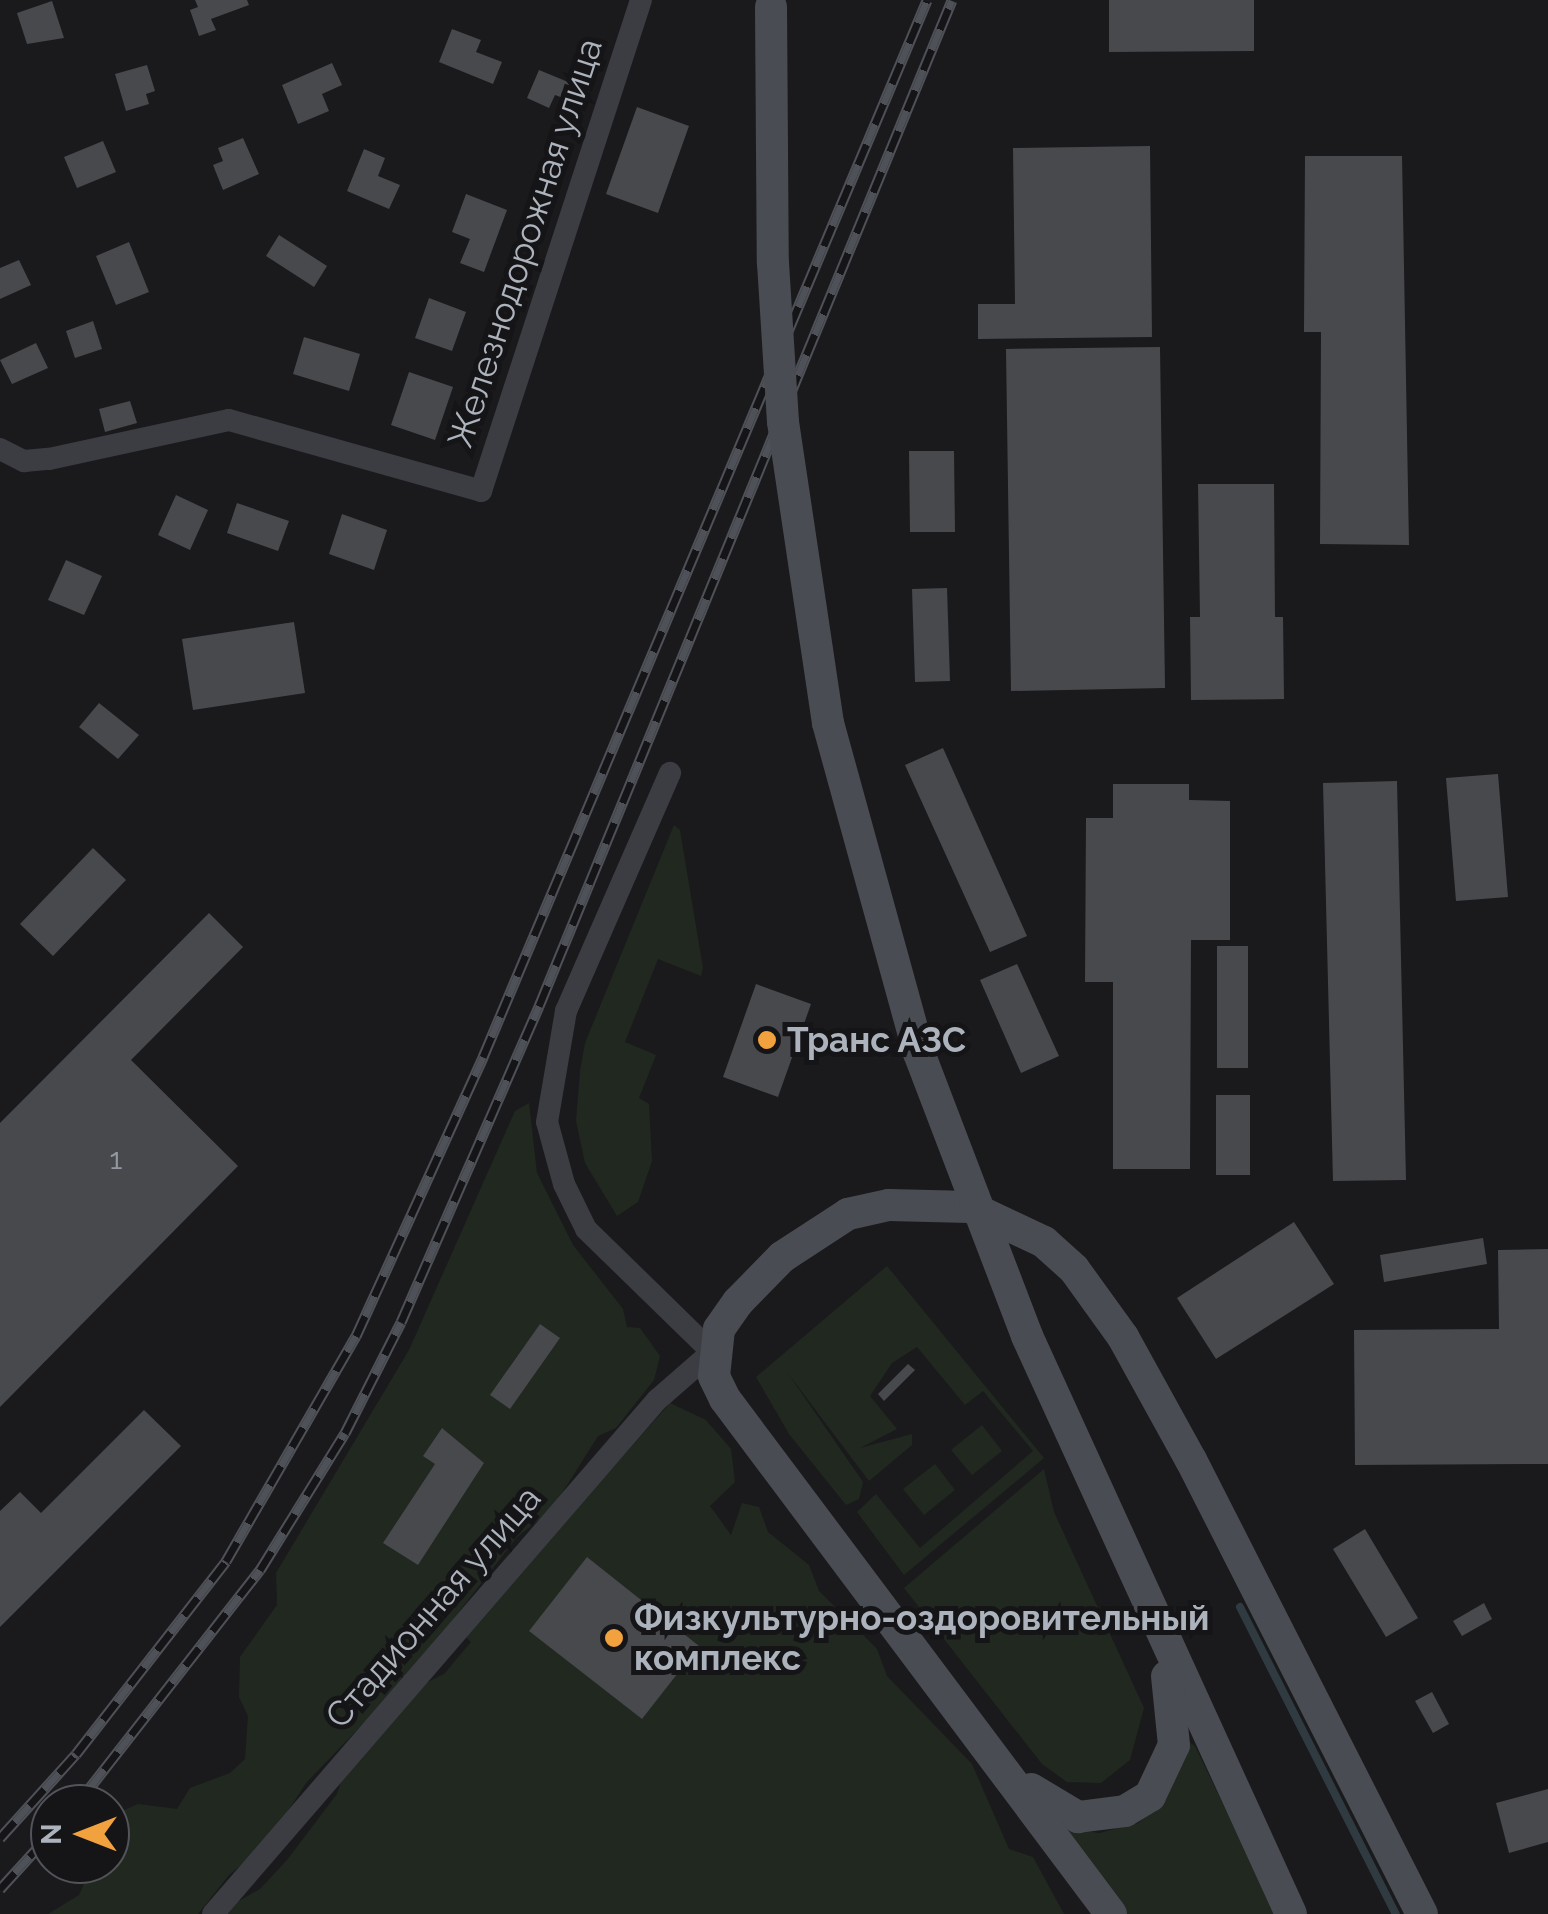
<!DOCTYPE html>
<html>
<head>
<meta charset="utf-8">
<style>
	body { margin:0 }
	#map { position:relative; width:1548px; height:1914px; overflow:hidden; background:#1a1a1d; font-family:Raleway,sans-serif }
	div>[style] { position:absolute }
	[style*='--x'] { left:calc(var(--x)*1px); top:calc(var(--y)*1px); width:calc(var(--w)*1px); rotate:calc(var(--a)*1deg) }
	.green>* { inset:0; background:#202820 }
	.stream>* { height:8px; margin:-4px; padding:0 4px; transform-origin:4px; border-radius:4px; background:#303b41 }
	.building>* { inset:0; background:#47494d }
	.street>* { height:22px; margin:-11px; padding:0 11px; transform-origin:11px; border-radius:11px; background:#3b3d42 }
	.secondary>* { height:32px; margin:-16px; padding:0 16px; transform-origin:16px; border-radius:16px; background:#494c52 }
	.rail>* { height:11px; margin-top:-5.5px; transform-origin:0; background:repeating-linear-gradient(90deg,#151518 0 22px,#4e5157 0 44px); box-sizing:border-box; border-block:2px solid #4e5157 }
	.secondary-bridge>* { height:32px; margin:-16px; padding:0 16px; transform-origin:16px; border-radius:16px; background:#494c52 }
	.dots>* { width:28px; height:28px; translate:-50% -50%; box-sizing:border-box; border:5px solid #151518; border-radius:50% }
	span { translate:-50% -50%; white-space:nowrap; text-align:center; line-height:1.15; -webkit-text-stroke:10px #151518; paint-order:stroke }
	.number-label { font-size:30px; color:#9498a0 }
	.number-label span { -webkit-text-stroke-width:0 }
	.street-label { font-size:35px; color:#adb3bc }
	.poi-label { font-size:35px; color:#adb3bc; font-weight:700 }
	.left { translate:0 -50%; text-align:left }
	.north { position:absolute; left:30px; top:1784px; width:100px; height:100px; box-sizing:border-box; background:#151518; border:2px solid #52545a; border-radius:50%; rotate:270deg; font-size:28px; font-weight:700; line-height:40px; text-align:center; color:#adb3bc }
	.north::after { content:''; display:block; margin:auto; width:35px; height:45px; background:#f1a13e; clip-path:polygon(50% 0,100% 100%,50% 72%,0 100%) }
</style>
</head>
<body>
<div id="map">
	<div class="green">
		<div style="clip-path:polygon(674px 825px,680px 830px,703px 968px,701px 976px,658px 959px,625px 1042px,656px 1055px,639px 1098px,649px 1104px,652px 1161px,638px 1202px,617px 1216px,585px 1163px,576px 1121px,580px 1071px,585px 1043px)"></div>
		<div style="clip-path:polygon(529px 1103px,537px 1173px,573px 1245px,623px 1309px,627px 1327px,640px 1328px,660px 1356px,654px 1380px,616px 1428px,598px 1436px,552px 1509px,517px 1537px,410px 1675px,306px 1783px,266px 1845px,229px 1875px,198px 1914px,48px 1914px,79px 1895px,93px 1864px,110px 1864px,110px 1828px,120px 1812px,138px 1804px,177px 1809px,190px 1788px,230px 1773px,245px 1759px,248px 1716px,239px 1697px,240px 1657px,277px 1605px,276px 1573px,409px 1350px,515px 1111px)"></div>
		<div style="clip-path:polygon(887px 1266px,1044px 1458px,904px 1575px,857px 1512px,876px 1494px,920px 1548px,1033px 1451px,983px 1391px,965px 1405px,917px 1347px,892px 1363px,870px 1396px,897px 1429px,860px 1448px,912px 1434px,912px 1445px,869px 1481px,787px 1372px,863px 1482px,859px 1499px,846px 1505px,789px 1434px,756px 1377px)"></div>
		<div style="clip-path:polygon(670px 1403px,706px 1420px,731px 1449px,735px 1482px,710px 1506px,731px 1535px,742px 1503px,759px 1507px,768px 1532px,809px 1565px,819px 1591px,877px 1649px,887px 1676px,972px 1764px,1009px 1849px,1033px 1857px,1064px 1914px,216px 1914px,260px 1889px,287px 1860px,337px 1794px,347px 1763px,416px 1688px,444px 1674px,471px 1642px,464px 1635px)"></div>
		<div style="clip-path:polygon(982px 1425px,1002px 1451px,972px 1475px,951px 1450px)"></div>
		<div style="clip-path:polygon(935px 1464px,955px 1490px,924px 1515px,903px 1489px)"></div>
		<div style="clip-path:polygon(1044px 1469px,1054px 1512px,1144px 1708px,1130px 1760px,1101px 1783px,1067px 1782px,1042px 1764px,904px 1588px)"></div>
		<div style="clip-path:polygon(1191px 1743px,1195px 1746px,1276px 1914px,1120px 1914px,1056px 1826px,1099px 1833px,1138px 1823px,1165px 1800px)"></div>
	</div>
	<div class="stream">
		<div style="--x:1240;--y:1607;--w:344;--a:63.1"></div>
	</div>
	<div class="building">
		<div style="clip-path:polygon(195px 0,247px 0,249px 5px,211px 19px,216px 30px,199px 36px,190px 10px,198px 7px)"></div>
		<div style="clip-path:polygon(1109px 0,1254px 0,1254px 51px,1109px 52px)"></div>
		<div style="clip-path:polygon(52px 1px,64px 38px,27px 44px,17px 13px)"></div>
		<div style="clip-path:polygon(452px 29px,481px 40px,476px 52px,502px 62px,493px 84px,439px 62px)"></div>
		<div style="clip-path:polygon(332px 63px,342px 85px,322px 94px,329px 111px,298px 124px,282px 85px)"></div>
		<div style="clip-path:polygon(147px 65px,155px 91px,146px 94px,149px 104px,126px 111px,115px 74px)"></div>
		<div style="clip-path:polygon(539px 70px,573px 84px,566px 99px,555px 95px,549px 108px,527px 98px)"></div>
		<div style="clip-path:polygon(637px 107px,689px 126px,658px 213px,606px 194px)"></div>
		<div style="clip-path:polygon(243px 138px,259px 174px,223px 190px,213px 165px,223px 161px,218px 148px)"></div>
		<div style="clip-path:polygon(103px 141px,116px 172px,77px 188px,64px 157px)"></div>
		<div style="clip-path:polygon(1150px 146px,1152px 337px,978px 339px,978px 304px,1015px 304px,1013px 148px)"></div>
		<div style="clip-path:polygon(364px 149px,385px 158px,378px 176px,400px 185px,389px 209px,347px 191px)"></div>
		<div style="clip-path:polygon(1305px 156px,1402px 156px,1409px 545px,1320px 544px,1321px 332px,1304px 332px)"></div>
		<div style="clip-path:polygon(466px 194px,507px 210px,484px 272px,460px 263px,470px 239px,452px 232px)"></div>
		<div style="clip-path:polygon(279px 235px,327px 266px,314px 287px,266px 256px)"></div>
		<div style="clip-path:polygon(129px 242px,149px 292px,116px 305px,96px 256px)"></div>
		<div style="clip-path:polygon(19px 260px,31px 285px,0 299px,0 268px)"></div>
		<div style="clip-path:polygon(429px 298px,466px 312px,452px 351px,415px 338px)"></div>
		<div style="clip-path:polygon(93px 321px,102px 349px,75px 358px,66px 331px)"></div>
		<div style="clip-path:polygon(304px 337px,360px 354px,349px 391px,293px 374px)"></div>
		<div style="clip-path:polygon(36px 343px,48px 368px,12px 384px,0 360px)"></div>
		<div style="clip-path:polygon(1160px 347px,1165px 688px,1011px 691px,1006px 349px)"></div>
		<div style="clip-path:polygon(409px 372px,453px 387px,435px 440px,391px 425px)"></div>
		<div style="clip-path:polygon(130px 401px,137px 423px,105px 432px,99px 409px)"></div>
		<div style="clip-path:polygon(909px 451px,954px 451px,955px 532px,910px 532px)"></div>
		<div style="clip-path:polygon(1198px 484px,1274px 484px,1275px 617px,1283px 617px,1284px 699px,1191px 700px,1190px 617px,1200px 617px)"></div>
		<div style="clip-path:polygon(176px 495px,208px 510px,190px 550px,158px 535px)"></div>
		<div style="clip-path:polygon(237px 503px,289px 521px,278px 551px,227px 533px)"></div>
		<div style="clip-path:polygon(342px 514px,387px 530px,374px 570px,329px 554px)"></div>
		<div style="clip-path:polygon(66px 560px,102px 576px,84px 615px,48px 600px)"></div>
		<div style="clip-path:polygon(947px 588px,950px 681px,915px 682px,912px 589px)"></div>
		<div style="clip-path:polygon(294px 622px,305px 693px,193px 710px,182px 639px)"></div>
		<div style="clip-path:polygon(99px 703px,139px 735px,118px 759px,79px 727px)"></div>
		<div style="clip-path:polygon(943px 748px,1027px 936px,990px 952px,905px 765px)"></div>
		<div style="clip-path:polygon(1498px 774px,1508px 897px,1456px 901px,1446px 778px)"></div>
		<div style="clip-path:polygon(1397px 781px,1406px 1180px,1333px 1181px,1323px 783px)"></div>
		<div style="clip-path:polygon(1113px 784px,1189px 784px,1189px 800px,1230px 801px,1230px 940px,1191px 940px,1190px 1169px,1113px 1169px,1113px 982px,1085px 982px,1086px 818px,1113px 818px)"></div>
		<div style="clip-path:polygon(93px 848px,126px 880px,53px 956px,20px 924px)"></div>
		<div style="clip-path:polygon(209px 913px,243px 947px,131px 1060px,238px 1166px,0 1407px,0 1123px)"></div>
		<div style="clip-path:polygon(1217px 946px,1248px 946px,1248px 1068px,1217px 1068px)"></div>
		<div style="clip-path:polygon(1017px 964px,1059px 1056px,1021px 1073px,980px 980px)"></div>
		<div style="clip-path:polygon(756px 984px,811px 1004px,778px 1097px,723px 1077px)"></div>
		<div style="clip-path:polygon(1216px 1095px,1250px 1095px,1250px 1175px,1216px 1175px)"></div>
		<div style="clip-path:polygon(1294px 1222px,1334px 1284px,1216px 1359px,1177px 1298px)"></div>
		<div style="clip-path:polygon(1483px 1238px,1487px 1264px,1384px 1282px,1380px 1255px)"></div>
		<div style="clip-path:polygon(1548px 1249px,1548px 1464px,1355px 1465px,1354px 1330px,1499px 1329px,1498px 1250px)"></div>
		<div style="clip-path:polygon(540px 1324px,560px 1338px,510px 1409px,490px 1395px)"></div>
		<div style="clip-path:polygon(908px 1364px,915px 1370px,884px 1401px,878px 1394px)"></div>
		<div style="clip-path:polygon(144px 1410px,181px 1446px,0 1627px,0 1511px,20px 1492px,41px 1513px)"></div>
		<div style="clip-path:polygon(442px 1428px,484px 1463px,418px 1565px,383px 1543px,435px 1464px,423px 1456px)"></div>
		<div style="clip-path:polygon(1365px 1529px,1418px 1618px,1386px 1637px,1333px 1549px)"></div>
		<div style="clip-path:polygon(587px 1557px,699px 1646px,642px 1719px,529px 1631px)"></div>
		<div style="clip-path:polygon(1484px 1603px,1492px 1619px,1462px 1636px,1453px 1621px)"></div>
		<div style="clip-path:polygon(1432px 1692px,1449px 1724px,1433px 1733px,1415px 1701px)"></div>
		<div style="clip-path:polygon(1548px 1789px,1548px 1842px,1509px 1853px,1496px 1803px)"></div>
	</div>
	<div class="street">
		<div style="--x:0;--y:449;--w:27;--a:27"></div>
		<div style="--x:24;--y:461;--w:25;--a:-5"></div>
		<div style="--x:49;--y:459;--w:184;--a:-12.2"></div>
		<div style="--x:229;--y:420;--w:262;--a:15.7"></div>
		<div style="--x:481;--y:491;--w:516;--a:-71.95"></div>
		<div style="--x:213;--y:1914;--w:679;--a:-49.18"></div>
		<div style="--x:657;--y:1400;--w:73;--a:-41.1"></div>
		<div style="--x:712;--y:1352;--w:176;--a:-135.7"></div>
		<div style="--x:586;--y:1229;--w:50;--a:-116.1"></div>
		<div style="--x:564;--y:1184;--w:64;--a:-105.3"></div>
		<div style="--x:547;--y:1122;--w:113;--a:-80.3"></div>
		<div style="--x:566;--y:1011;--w:260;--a:-66.4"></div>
	</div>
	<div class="secondary">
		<div style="--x:1027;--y:1336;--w:635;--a:65.45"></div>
		<div style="--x:1031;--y:1789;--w:55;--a:30.8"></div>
		<div style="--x:1078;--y:1817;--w:47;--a:-7.3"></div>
		<div style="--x:1125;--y:1811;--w:29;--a:-31"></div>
		<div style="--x:1150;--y:1796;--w:56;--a:-64.8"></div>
		<div style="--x:1174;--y:1745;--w:69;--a:-95.8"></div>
		<div style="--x:1111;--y:1914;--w:644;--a:-126.85"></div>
		<div style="--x:725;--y:1399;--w:25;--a:-116"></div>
		<div style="--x:714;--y:1376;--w:47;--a:-83.9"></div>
		<div style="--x:719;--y:1329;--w:33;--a:-55"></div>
		<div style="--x:738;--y:1302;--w:63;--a:-45.6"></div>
		<div style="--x:782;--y:1257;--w:79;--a:-33.1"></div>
		<div style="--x:848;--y:1214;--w:42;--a:-12.4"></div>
		<div style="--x:889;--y:1205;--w:81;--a:1.4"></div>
		<div style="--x:970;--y:1207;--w:82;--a:25.3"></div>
		<div style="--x:1044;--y:1242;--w:40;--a:42"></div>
		<div style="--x:1074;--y:1269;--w:84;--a:54.2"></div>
		<div style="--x:1123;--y:1337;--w:141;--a:61.1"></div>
		<div style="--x:1191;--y:1460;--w:509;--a:63.03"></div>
	</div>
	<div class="rail">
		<div style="--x:77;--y:1804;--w:297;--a:-52"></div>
		<div style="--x:260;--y:1570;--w:161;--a:-58.2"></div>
		<div style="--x:345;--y:1433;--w:124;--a:-63.2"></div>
		<div style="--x:401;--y:1322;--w:345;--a:-66.4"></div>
		<div style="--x:539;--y:1006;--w:1087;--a:-67.68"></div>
		<div style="--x:0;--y:1838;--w:113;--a:-47.9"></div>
		<div style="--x:76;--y:1754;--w:244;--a:-52.1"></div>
		<div style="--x:226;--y:1561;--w:260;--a:-60"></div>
		<div style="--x:356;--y:1336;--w:307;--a:-65.5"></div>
		<div style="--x:483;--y:1057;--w:1146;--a:-67.21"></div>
		<div style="--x:0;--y:1889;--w:74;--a:-47.7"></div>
	</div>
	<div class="secondary-bridge">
		<div style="--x:771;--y:7;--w:256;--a:89.6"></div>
		<div style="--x:773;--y:263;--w:159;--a:86.4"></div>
		<div style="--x:783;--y:422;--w:304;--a:81.5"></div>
		<div style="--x:828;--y:723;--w:342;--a:74.6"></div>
		<div style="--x:919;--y:1053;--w:303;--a:69.1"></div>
	</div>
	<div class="dots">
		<div style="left:767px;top:1040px;background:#f1a13e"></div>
		<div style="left:614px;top:1638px;background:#f1a13e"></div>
	</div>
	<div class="number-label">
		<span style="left:116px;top:1159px">1</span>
	</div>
	<div class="street-label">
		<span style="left:525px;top:243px;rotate:-72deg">Железнодорожная улица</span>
		<span style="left:433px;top:1607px;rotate:-49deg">Стадионная улица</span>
	</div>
	<div class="poi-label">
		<span class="left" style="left:787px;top:1040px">Транс АЗС</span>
		<span class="left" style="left:634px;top:1638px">Физкультурно-оздоровительный<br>комплекс</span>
	</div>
	<div class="north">N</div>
</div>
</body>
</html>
